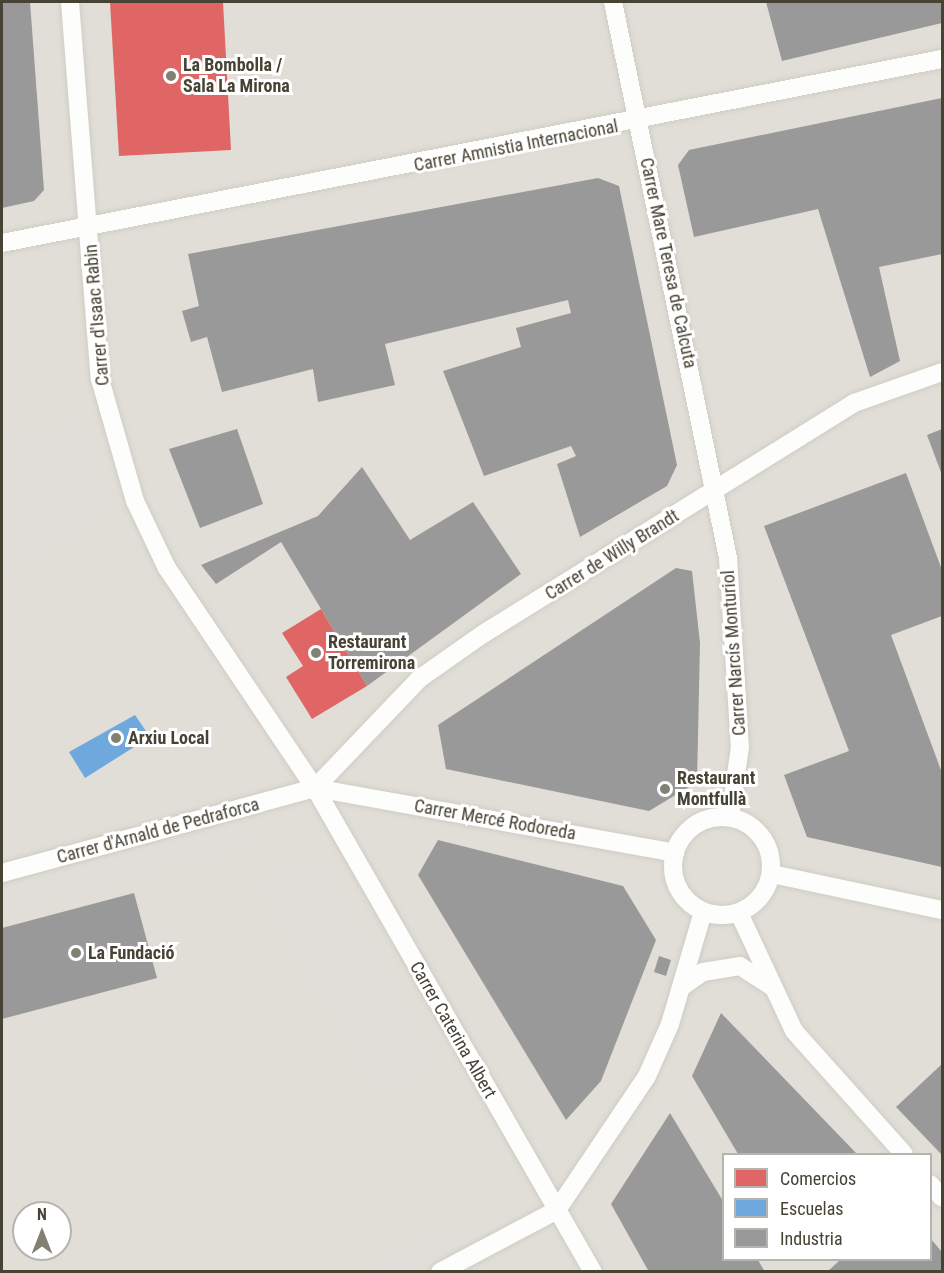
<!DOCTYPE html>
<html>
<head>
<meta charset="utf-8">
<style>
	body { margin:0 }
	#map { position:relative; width:944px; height:1273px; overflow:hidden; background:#f0efe8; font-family:"Roboto Condensed",sans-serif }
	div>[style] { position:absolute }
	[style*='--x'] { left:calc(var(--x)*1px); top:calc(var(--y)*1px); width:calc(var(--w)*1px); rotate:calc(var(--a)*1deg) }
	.industrial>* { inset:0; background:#e0ded6 }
	.parking>* { inset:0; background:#dfded8 }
	.shops>* { inset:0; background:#e06666 }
	.schools>* { inset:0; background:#6fa8dc }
	.industry>* { inset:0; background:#999 }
	.roads { filter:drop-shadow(0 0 2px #cecdc5) drop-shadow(0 0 2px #cecdc5) }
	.minor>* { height:18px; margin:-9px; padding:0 9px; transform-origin:9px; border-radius:9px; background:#fdfdfc }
	.minor>.ring { margin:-9px; padding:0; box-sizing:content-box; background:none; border:18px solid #fdfdfc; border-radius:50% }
	.dots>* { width:16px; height:16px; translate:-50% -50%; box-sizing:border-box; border:3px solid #fff; border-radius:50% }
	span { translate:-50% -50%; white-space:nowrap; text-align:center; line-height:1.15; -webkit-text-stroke:6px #fff; paint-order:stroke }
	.poi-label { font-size:18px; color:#464334; font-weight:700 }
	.left { translate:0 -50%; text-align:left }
	.street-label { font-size:18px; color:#464334 }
	.frame { position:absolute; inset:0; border:3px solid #464334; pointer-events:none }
	.legend { position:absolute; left:722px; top:1153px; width:210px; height:108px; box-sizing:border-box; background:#fff; border:2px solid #b5b4ae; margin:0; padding:8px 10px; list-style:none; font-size:18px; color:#464334 }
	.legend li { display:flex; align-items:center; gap:12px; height:30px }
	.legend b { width:30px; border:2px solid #b5b4ae }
	.north { position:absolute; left:12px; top:1201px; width:60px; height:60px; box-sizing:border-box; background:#fff; border:2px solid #b5b4ae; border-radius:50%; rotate:0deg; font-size:16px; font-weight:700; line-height:24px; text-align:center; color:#464334 }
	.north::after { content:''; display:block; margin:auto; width:21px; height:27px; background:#827f73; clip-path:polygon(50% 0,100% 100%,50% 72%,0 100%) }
</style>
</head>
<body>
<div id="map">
	<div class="industrial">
		<div style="clip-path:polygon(evenodd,2px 2px,942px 2px,942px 1271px,2px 1272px,2px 2px,724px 1154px,930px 1154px,930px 1260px,724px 1260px,724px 1154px,2px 2px,24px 1213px,60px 1213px,60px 1249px,24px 1249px,24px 1213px)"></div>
	</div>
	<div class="parking">
		<div style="clip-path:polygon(79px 425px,110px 510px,2px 577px,2px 437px)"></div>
		<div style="clip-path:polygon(243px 821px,249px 845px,2px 912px,2px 886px)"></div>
		<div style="clip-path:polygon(321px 859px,436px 1061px,406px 1079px,380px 1081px,368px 1075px,256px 884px)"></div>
		<div style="clip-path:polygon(452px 1224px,461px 1242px,405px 1271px,364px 1271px)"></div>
	</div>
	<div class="shops">
		<div style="clip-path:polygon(110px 2px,223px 2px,231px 150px,119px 156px)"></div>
		<div style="clip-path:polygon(321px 609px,367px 686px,312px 719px,286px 677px,303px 666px,282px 633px)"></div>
	</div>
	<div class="schools">
		<div style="clip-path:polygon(135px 715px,150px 737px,85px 778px,69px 752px)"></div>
	</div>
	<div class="industry">
		<div style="clip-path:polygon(2px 2px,30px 2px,44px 190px,34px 201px,2px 208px)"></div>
		<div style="clip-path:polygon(766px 2px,942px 2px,942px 23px,782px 61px)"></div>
		<div style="clip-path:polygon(942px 98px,942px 254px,879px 267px,900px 361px,870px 377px,818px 209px,694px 237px,678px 165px,689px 150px)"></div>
		<div style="clip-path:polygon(598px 178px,619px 186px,677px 465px,667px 486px,580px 537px,557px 464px,576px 456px,571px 446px,484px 476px,443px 371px,521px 347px,516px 328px,571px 313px,568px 300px,385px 344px,395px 385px,318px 402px,313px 369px,222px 392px,207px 337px,191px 342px,182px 311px,199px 306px,188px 254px)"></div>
		<div style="clip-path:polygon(237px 429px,263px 504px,200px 528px,169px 449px)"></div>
		<div style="clip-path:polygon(942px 429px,942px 475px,927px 435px)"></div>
		<div style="clip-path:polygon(362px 467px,410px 540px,473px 502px,521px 574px,367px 686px,281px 542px,216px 584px,201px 565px,318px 516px)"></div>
		<div style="clip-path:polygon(906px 473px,942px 570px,942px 616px,891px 635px,942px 773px,942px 867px,807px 837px,784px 775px,849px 751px,764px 526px)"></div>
		<div style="clip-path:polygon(676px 568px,692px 571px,700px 643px,697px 782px,649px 811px,446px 769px,438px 725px)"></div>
		<div style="clip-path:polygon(438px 840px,623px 886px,656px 940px,601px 1081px,566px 1120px,418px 875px)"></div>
		<div style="clip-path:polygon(134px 893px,157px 978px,2px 1019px,2px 928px)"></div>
		<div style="clip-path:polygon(659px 956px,671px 960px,666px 976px,654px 972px)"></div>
		<div style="clip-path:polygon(721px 1013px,857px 1154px,738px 1154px,692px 1076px)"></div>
		<div style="clip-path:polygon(942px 1064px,942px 1155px,896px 1107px)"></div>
		<div style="clip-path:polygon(670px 1113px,723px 1201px,723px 1260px,758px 1260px,765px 1272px,649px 1272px,611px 1204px)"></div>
		<div style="clip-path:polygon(930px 1238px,942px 1252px,942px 1272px,827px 1272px,840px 1260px,930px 1260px)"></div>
	</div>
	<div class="roads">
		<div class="minor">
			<div style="--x:70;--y:2;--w:378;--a:85.5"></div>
			<div style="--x:100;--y:379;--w:127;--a:74"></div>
			<div style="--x:135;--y:501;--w:74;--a:64.5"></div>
			<div style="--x:167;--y:568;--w:265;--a:56.1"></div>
			<div style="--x:315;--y:788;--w:558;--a:60.13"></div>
			<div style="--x:613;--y:2;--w:568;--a:78.31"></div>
			<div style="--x:728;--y:558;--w:189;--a:86.4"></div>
			<div style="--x:740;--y:747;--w:71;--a:98.1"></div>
			<div style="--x:2;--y:243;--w:958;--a:-11.08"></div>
			<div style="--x:315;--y:788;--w:151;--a:-46.3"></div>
			<div style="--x:419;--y:679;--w:78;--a:-35.1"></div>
			<div style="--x:483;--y:634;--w:437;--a:-31.9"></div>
			<div style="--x:854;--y:403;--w:93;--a:-19.4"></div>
			<div class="ring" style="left:673px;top:817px;width:80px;height:80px"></div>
			<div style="--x:2;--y:873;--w:324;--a:-15.2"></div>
			<div style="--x:315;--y:788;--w:366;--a:10.2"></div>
			<div style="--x:772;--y:874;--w:174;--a:12"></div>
			<div style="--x:739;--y:913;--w:130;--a:65"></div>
			<div style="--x:794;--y:1031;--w:165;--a:48.2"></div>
			<div style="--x:683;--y:986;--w:24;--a:-35"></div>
			<div style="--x:703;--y:972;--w:37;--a:-9"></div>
			<div style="--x:740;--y:966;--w:40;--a:32.9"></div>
			<div style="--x:930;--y:1184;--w:18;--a:49"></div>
			<div style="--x:440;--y:1272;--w:132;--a:-27.9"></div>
			<div style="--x:557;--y:1210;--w:161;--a:-56.1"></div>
			<div style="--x:647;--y:1076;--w:57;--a:-66.1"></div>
			<div style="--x:670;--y:1024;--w:117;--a:-73.6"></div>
		</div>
	</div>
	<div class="dots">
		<div style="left:171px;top:76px;background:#827f73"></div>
		<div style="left:316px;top:653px;background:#827f73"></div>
		<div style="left:116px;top:738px;background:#827f73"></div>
		<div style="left:665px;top:789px;background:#827f73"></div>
		<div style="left:76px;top:953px;background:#827f73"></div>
	</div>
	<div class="poi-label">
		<span class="left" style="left:183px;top:76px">La Bombolla /<br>Sala La Mirona</span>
		<span class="left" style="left:328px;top:653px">Restaurant<br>Torremirona</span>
		<span class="left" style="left:128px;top:738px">Arxiu Local</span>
		<span class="left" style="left:677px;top:789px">Restaurant<br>Montfullà</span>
		<span class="left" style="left:88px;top:953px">La Fundació</span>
	</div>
	<div class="street-label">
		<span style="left:516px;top:146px;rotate:-11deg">Carrer Amnistia Internacional</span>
		<span style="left:668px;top:263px;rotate:78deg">Carrer Mare Teresa de Calcuta</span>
		<span style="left:97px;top:315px;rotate:-95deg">Carrer d'Isaac Rabin</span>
		<span style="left:612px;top:555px;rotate:-32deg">Carrer de Willy Brandt</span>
		<span style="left:734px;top:653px;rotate:-94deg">Carrer Narcís Monturiol</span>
		<span style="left:495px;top:820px;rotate:10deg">Carrer Mercé Rodoreda</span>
		<span style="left:158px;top:831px;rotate:-15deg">Carrer d'Arnald de Pedraforca</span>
		<span style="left:453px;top:1030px;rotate:60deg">Carrer Caterina Albert</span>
	</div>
	<div class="frame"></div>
	<ul class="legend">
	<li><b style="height:16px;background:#e06666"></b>Comercios</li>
	<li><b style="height:16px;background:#6fa8dc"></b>Escuelas</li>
	<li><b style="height:16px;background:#999"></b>Industria</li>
	</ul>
	<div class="north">N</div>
</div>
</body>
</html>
